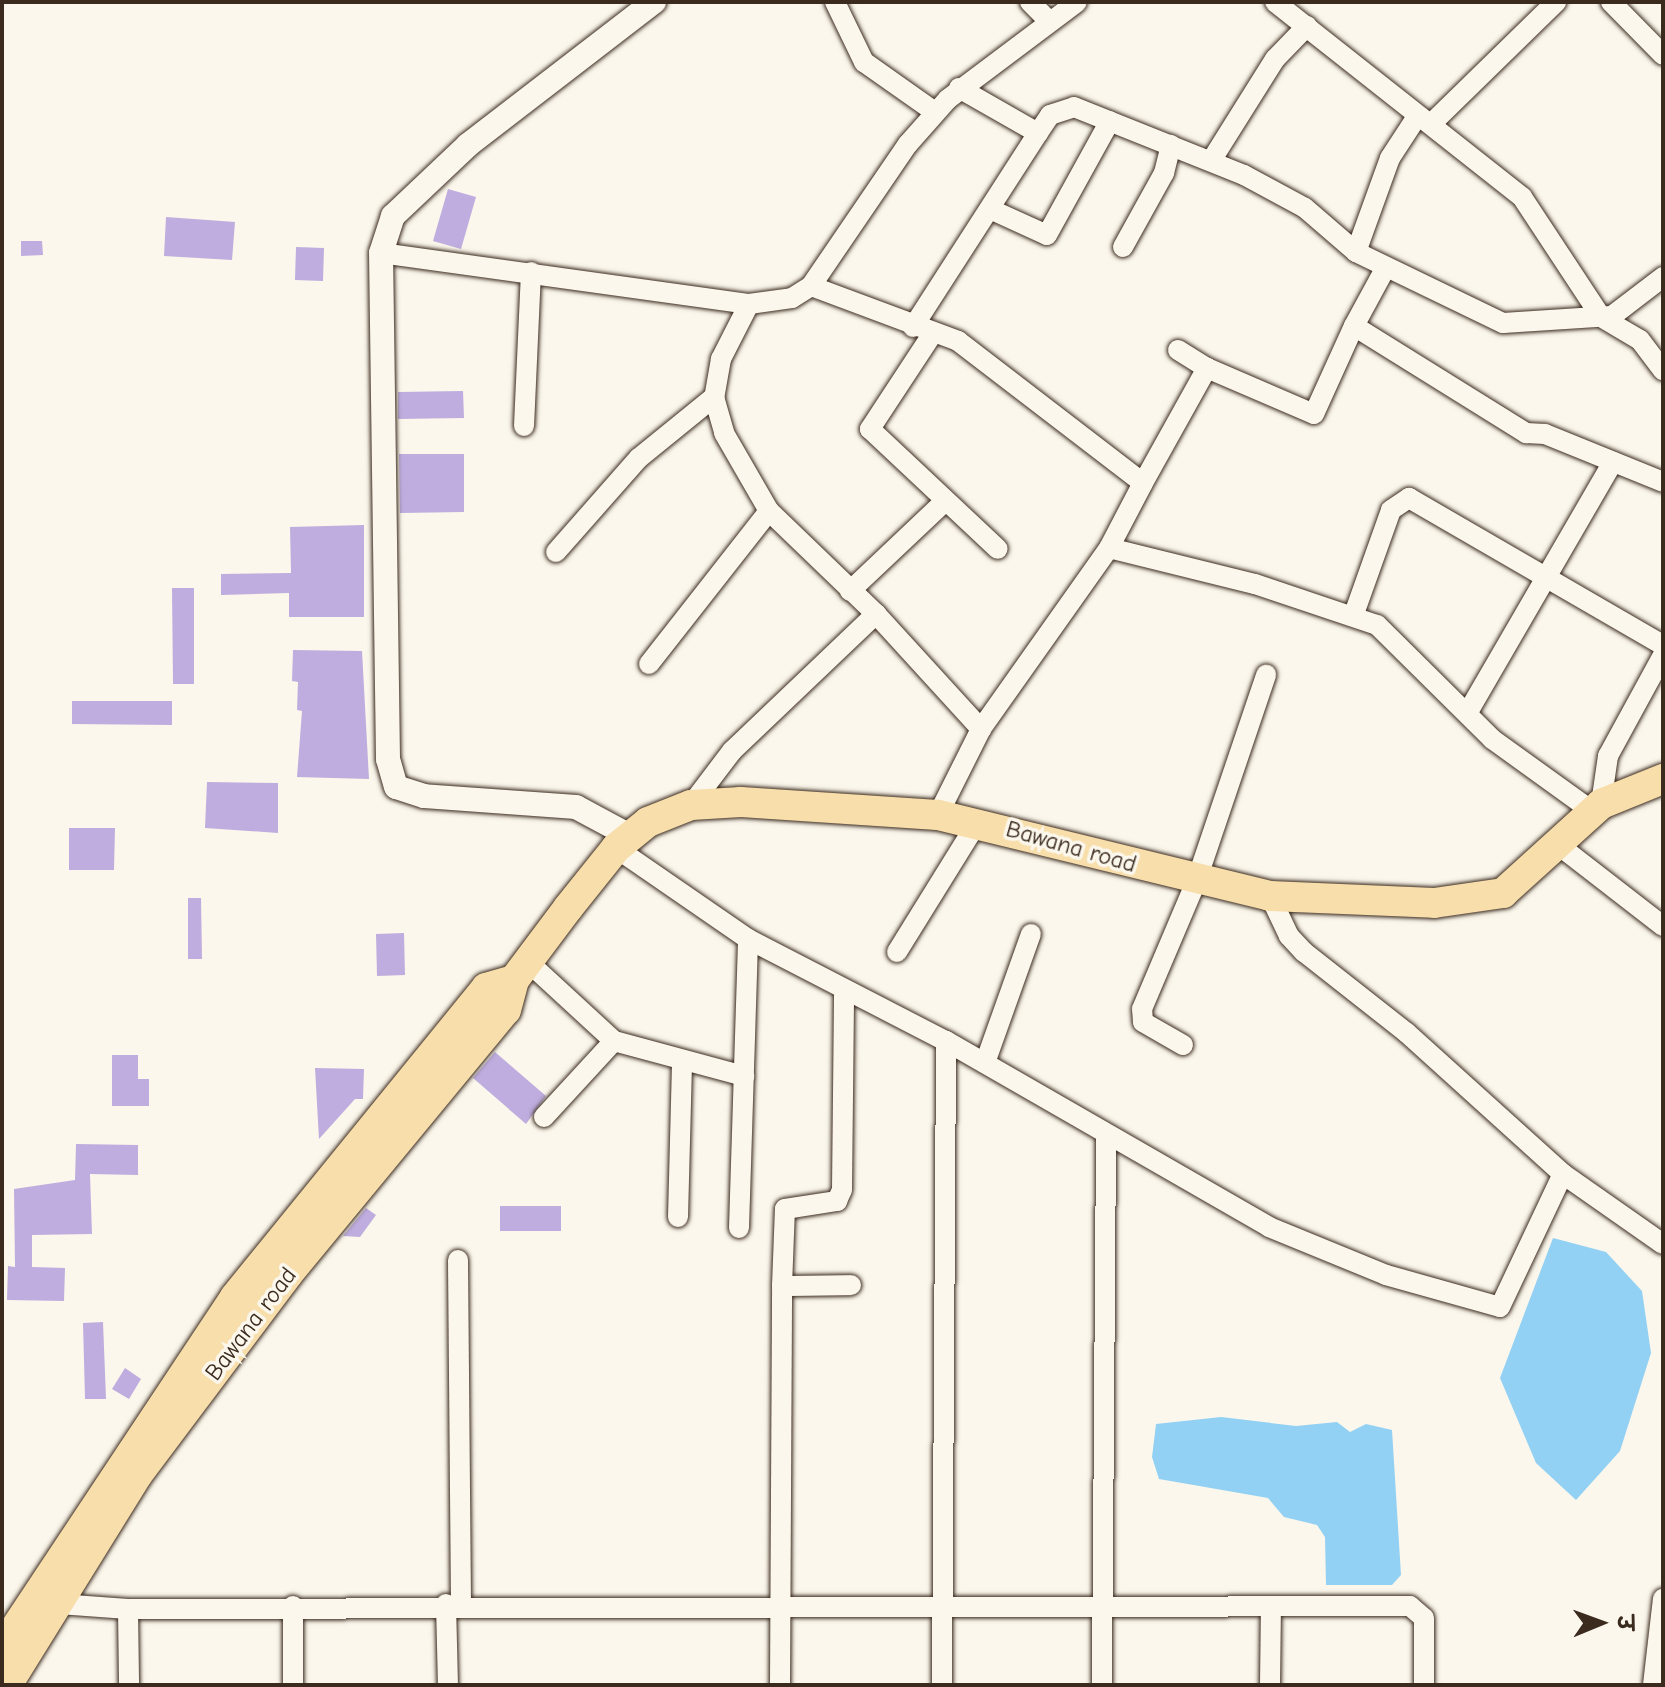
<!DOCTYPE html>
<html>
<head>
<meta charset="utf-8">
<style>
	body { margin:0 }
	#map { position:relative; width:1665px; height:1687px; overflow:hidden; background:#fbf7ec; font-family:"Comic Neue","Playpen Sans Deva",sans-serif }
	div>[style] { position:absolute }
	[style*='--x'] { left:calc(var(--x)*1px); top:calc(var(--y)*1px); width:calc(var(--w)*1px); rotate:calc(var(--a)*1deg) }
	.water>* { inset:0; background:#92d1f3 }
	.building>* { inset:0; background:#beadde }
	.roads { filter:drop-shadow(0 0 2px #3b2a1e) drop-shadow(0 0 2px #3b2a1e) }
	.minor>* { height:20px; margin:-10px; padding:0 10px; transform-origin:10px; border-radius:10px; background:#fbf7ec }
	.tertiary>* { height:24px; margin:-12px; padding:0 12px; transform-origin:12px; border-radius:12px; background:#fbf7ec }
	.primary>* { height:30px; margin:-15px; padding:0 15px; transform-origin:15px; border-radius:15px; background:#f8deab }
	span { translate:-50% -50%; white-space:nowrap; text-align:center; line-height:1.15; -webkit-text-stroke:7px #fbf7ec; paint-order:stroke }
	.street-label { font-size:24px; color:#3b2a1e }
	.frame { position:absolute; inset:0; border:4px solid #3b2a1e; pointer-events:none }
	.north { position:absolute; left:1561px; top:1583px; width:80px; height:80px; -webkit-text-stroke:6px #fbf7ec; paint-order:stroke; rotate:89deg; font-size:22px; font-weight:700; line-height:32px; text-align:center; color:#3b2a1e }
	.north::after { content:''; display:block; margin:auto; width:28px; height:36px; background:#3b2a1e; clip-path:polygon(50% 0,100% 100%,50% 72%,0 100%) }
</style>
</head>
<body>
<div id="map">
	<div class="water">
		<div style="clip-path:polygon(1553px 1238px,1606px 1252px,1642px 1291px,1651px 1353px,1620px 1451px,1576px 1500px,1536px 1463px,1500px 1378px)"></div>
		<div style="clip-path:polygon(1221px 1417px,1296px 1426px,1337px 1422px,1350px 1432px,1366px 1424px,1392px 1430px,1401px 1575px,1392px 1585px,1326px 1585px,1325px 1537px,1317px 1525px,1284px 1517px,1268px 1498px,1159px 1479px,1152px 1457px,1156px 1424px)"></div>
	</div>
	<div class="building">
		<div style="clip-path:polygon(448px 189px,476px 197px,461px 249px,433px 241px)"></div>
		<div style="clip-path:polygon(166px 217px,235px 222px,232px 260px,164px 256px)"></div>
		<div style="clip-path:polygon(21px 241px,42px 241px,43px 255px,21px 256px)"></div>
		<div style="clip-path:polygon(296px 247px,324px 248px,323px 281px,295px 280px)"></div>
		<div style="clip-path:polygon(463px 391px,464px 418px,398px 419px,398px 392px)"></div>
		<div style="clip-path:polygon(399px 454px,464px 454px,464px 512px,400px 513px)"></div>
		<div style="clip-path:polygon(364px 525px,364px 617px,289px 617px,289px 593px,221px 595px,221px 574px,291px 573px,290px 527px)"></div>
		<div style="clip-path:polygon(172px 588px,194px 588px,194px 684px,173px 684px)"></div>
		<div style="clip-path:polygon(293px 650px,362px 651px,369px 779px,297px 777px,302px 711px,297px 710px,298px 682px,292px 681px)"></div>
		<div style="clip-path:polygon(72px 701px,172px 701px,172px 725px,72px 724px)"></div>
		<div style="clip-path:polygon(207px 782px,278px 783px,278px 833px,205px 828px)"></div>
		<div style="clip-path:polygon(69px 828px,115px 828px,114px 870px,69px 870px)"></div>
		<div style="clip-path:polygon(188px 898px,201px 898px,202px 959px,188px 959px)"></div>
		<div style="clip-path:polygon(404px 933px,405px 975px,377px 976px,376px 934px)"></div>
		<div style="clip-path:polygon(495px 1052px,546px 1096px,526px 1124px,473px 1078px)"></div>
		<div style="clip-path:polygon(112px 1055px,138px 1055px,138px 1079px,149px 1079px,149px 1106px,112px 1106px)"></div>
		<div style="clip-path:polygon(315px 1068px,364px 1069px,363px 1099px,355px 1099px,319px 1139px)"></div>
		<div style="clip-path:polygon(76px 1144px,138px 1145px,138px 1175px,90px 1174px,92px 1234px,32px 1235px,32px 1267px,65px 1268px,64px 1301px,7px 1300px,8px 1266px,15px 1267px,14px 1189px,75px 1180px)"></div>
		<div style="clip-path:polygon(500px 1206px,561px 1206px,561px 1231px,500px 1231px)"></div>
		<div style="clip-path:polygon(366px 1208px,376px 1215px,360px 1237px,343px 1236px)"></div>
		<div style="clip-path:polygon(103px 1322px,106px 1399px,85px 1399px,83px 1323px)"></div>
		<div style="clip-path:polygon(125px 1368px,141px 1379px,129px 1399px,112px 1389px)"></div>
	</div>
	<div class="roads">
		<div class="minor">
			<div style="--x:835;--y:2;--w:67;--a:64.2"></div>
			<div style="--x:864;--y:62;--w:87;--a:35.2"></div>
			<div style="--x:1030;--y:2;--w:27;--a:45"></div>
			<div style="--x:1275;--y:2;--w:315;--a:38.3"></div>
			<div style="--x:1522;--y:197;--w:144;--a:56.6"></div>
			<div style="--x:1601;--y:317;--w:45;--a:30.5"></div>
			<div style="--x:1640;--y:340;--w:38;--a:53"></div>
			<div style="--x:1611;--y:2;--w:74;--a:45.5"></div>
			<div style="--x:959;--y:88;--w:91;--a:29.7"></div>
			<div style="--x:1038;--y:133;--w:22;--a:-56"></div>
			<div style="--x:1050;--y:115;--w:25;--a:-18"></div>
			<div style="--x:1074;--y:107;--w:183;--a:21.8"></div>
			<div style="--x:1244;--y:175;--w:69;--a:28.4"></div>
			<div style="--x:1305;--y:208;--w:67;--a:40.8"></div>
			<div style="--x:1356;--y:252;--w:163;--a:25.8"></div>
			<div style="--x:1503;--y:323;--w:109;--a:-3.7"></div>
			<div style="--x:1612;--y:316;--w:64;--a:-37.4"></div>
			<div style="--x:1431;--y:124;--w:175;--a:-44.3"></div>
			<div style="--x:1211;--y:161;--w:120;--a:-57.9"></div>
			<div style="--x:1275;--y:59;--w:46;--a:-45.9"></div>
			<div style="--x:992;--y:210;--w:60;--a:24.4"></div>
			<div style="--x:1047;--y:235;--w:130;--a:-61.1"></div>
			<div style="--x:1123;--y:247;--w:85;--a:-61"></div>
			<div style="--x:1164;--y:173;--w:29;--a:-76"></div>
			<div style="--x:1356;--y:252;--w:100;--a:-70.1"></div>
			<div style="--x:1390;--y:158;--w:51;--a:-56.9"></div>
			<div style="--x:381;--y:253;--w:372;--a:7.9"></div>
			<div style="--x:749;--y:304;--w:43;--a:-7.9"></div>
			<div style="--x:792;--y:298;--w:22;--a:-32"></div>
			<div style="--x:811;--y:286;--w:172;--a:-55.7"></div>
			<div style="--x:908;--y:144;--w:60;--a:-48.4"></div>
			<div style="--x:948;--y:99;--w:161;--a:-36.9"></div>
			<div style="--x:1386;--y:267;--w:67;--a:118.5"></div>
			<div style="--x:1354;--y:326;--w:203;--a:31.9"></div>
			<div style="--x:1526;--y:433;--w:19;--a:3"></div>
			<div style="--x:1545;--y:434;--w:127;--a:22.1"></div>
			<div style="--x:811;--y:286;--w:157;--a:20.5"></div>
			<div style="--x:958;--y:341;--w:233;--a:37.5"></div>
			<div style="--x:1143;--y:483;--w:73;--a:117.6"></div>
			<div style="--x:1109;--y:548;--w:222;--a:125.3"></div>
			<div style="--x:749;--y:304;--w:62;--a:117"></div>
			<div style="--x:721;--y:359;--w:39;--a:100"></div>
			<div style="--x:714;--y:397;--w:37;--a:74"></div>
			<div style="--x:724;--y:433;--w:90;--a:60"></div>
			<div style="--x:769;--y:511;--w:149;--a:43.9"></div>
			<div style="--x:913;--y:327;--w:231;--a:-57.2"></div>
			<div style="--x:933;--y:333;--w:115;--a:123.3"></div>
			<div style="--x:870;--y:429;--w:175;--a:43.2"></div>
			<div style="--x:1178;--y:350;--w:34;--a:32"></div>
			<div style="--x:524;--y:426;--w:154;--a:-87.4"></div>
			<div style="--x:1143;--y:483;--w:132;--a:-60.9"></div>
			<div style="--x:1207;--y:368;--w:116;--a:23.3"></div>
			<div style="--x:1314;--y:414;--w:97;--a:-65.6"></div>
			<div style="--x:1109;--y:548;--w:150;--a:13.9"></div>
			<div style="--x:1255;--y:584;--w:129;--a:18.6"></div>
			<div style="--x:1377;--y:625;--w:162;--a:44.7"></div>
			<div style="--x:1492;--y:739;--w:123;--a:35.8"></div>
			<div style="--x:556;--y:552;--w:125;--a:-48.6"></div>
			<div style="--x:639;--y:458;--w:97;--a:-39.1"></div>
			<div style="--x:850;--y:591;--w:129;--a:-43.4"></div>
			<div style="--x:1354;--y:614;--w:110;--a:-70.4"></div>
			<div style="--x:1391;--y:510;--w:22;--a:-34"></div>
			<div style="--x:1409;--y:498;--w:293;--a:30.1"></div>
			<div style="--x:649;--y:664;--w:194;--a:-51.9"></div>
			<div style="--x:1468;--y:712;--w:289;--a:-59.9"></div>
			<div style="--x:1601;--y:804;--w:49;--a:-81.7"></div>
			<div style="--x:1608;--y:756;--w:115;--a:-61.4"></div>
			<div style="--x:691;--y:805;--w:68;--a:-52.8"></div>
			<div style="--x:732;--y:751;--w:199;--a:-43.6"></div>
			<div style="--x:876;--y:614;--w:156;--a:47.6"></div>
			<div style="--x:981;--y:729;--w:96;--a:116.6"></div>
			<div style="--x:1561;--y:847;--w:129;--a:37.8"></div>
			<div style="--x:616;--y:848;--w:160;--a:34.6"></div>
			<div style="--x:748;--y:939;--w:223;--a:27.3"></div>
			<div style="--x:946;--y:1041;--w:373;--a:29.9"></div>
			<div style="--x:1269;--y:1227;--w:126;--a:22.3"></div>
			<div style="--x:1386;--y:1275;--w:118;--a:15.7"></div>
			<div style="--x:1500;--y:1307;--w:147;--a:-64.7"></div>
			<div style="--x:1270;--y:896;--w:44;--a:64.6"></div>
			<div style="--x:1289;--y:936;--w:22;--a:47"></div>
			<div style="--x:1304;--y:952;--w:131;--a:38.2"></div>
			<div style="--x:1407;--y:1033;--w:210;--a:42.1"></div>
			<div style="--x:1563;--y:1174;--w:122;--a:35"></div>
			<div style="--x:897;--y:952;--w:155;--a:-58.2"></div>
			<div style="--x:527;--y:961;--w:118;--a:42.6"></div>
			<div style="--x:614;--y:1041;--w:135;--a:15.1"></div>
			<div style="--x:1183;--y:1045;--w:46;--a:-150.1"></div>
			<div style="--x:1143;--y:1022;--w:13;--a:-94"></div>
			<div style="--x:1142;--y:1009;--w:138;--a:-67"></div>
			<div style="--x:1196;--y:882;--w:219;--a:-71.3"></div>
			<div style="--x:985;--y:1063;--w:137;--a:-70.4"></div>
			<div style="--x:544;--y:1117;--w:103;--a:-47.4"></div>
			<div style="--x:678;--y:1217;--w:156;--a:-88.5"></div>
			<div style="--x:739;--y:1228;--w:289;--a:-88.2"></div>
			<div style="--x:458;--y:1260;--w:343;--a:89.5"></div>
			<div style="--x:782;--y:1286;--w:77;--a:-87.8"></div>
			<div style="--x:785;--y:1209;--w:53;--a:-8.7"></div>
			<div style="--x:837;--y:1201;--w:12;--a:-66"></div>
			<div style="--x:842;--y:1190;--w:199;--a:-89.4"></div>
			<div style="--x:49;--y:1597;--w:12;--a:35"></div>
			<div style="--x:59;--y:1604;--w:69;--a:4.1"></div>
			<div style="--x:128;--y:1609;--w:1282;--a:-0.13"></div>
			<div style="--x:1410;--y:1606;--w:18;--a:41"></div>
			<div style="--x:1424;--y:1618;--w:67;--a:90"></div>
			<div style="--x:446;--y:1604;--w:81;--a:88.6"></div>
			<div style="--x:293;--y:1606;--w:79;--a:90"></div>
			<div style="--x:128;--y:1609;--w:76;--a:89.2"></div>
			<div style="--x:780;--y:1685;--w:399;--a:-89.7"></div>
			<div style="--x:782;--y:1286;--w:69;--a:-0.8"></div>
			<div style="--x:942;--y:1685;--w:644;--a:-89.64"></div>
			<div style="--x:1102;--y:1685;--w:550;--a:-89.58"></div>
			<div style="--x:1270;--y:1685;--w:79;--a:-89.3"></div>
			<div style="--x:1653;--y:1685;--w:87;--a:-83.4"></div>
		</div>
		<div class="tertiary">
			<div style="--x:630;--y:836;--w:61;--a:-151.8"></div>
			<div style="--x:576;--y:807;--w:152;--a:-175.9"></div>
			<div style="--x:424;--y:796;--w:29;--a:-162"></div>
			<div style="--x:396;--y:787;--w:29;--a:-106"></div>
			<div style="--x:388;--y:759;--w:506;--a:-90.79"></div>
			<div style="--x:381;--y:253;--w:39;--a:-72"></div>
			<div style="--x:393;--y:216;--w:103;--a:-43.4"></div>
			<div style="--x:468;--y:145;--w:235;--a:-37.6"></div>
		</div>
		<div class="primary">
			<div style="--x:2;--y:1648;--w:421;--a:-56.4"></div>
			<div style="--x:235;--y:1297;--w:398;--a:-50.9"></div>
			<div style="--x:486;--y:988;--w:29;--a:-16"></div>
			<div style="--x:7;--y:1685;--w:248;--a:-58.2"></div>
			<div style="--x:138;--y:1474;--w:250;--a:-53.1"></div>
			<div style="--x:288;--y:1274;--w:342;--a:-50.5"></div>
			<div style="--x:506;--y:1010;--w:31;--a:-75"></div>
			<div style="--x:514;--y:980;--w:90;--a:-53.1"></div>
			<div style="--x:568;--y:908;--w:77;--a:-51.3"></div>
			<div style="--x:616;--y:848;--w:41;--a:-39.1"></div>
			<div style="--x:648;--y:822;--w:46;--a:-21.6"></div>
			<div style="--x:691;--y:805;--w:50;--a:-3.4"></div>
			<div style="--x:741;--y:802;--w:197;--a:3.8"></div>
			<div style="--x:938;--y:815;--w:342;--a:13.7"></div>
			<div style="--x:1270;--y:896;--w:164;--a:2.4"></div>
			<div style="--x:1434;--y:903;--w:70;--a:-8.2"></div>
			<div style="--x:1503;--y:893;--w:132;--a:-42.2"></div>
			<div style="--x:1601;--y:804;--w:67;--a:-22"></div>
		</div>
	</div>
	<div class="street-label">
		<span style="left:1071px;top:847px;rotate:16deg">Bawana road</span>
		<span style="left:251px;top:1324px;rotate:-53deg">Bawana road</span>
	</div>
	<div class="frame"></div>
	<div class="north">उ</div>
</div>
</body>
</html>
